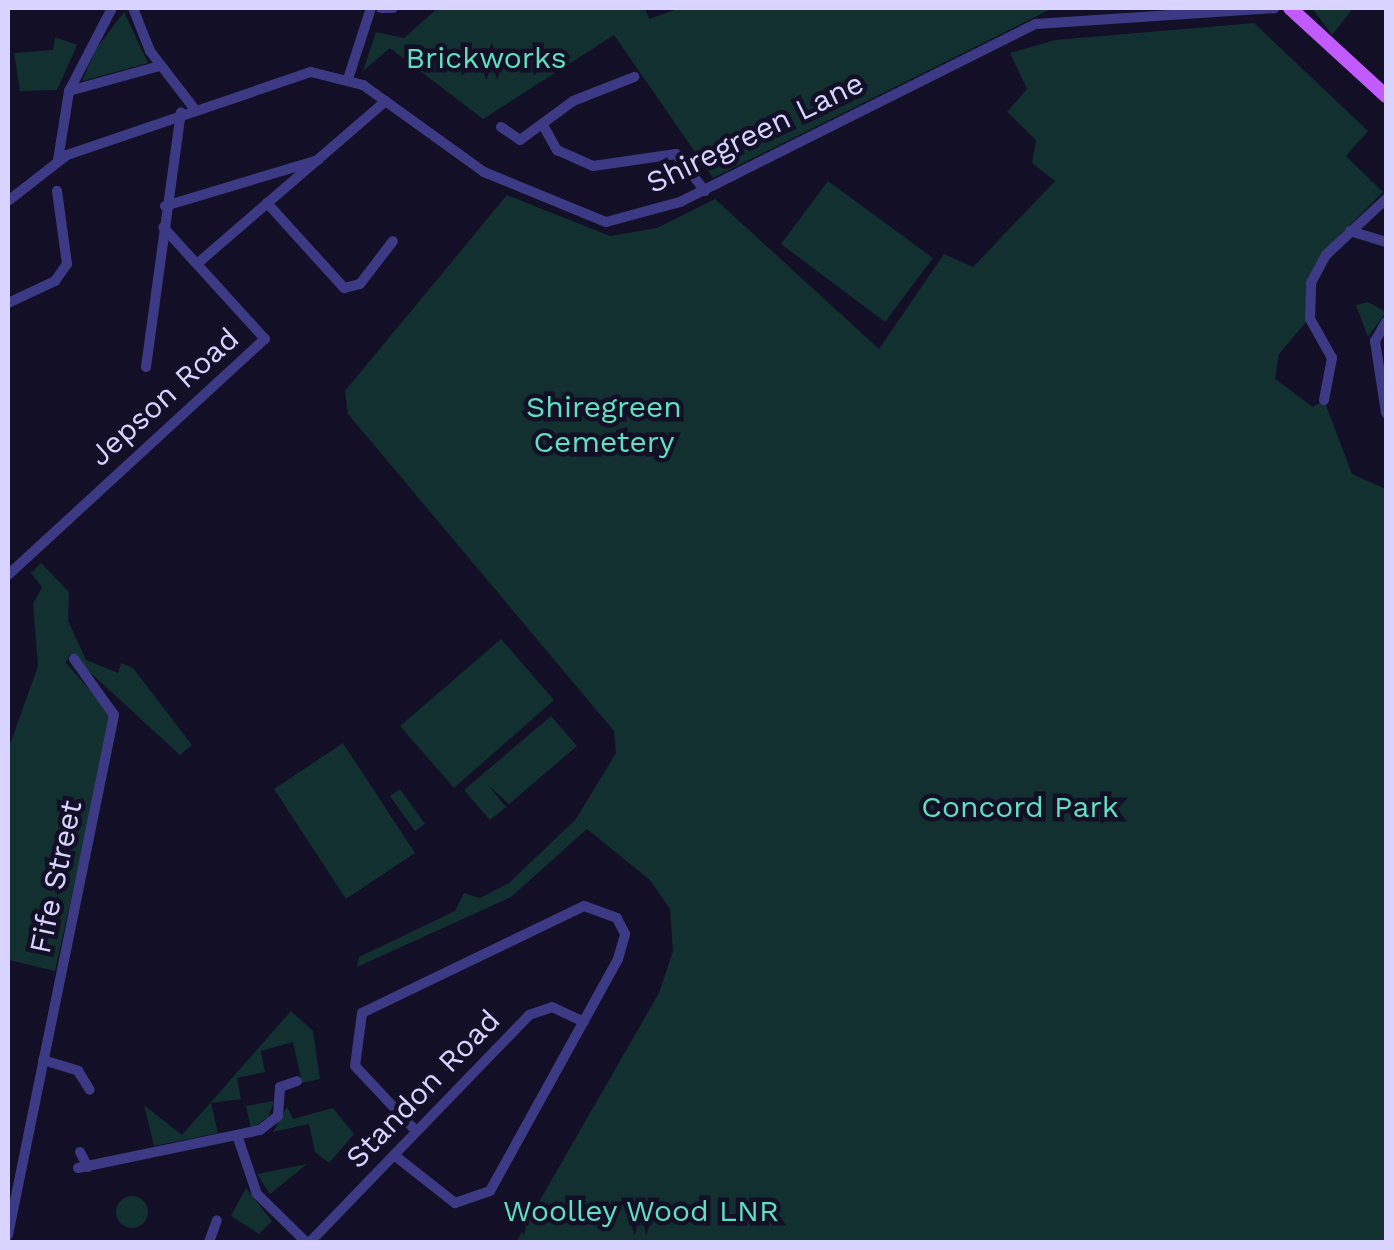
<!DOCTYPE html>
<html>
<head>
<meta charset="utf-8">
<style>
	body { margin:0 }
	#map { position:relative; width:1394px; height:1250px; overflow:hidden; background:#130f26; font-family:"Work Sans",sans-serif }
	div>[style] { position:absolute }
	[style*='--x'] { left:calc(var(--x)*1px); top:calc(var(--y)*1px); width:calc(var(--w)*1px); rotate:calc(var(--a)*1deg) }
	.green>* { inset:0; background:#12302f }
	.round { border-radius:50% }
	.minor>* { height:10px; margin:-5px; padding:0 5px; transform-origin:5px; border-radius:5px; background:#3d3a85 }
	.major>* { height:14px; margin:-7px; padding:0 7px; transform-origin:7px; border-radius:7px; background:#c25bff }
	span { translate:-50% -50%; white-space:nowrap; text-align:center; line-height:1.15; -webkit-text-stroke:9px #130f26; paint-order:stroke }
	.park-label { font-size:30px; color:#5fe0c0 }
	.street-label { font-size:30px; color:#d9d4ff }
	.frame { position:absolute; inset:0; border:10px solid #d9d4ff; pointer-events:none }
</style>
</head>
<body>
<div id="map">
	<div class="green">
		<div style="clip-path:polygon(438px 8px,645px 8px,649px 19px,680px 8px,1049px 10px,713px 178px,614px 35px,483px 119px,390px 48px,363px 71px,376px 32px,404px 38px)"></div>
		<div style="clip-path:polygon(1312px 8px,1347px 8px,1351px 11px,1332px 35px)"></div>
		<div style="clip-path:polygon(124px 12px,148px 63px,82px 81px,96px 49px)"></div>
		<div style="clip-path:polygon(1254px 23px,1368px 131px,1346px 156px,1383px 192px,1321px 254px,1307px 287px,1306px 322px,1279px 354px,1275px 379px,1313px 407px,1324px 400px,1352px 474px,1386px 489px,1386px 1242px,516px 1242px,659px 993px,673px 951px,670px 909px,650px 880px,587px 829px,511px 897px,357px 967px,359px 957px,455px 911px,464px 893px,480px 898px,509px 883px,576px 819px,616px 753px,614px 731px,348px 414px,345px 391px,507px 195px,610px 236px,657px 228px,715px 199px,879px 349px,944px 254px,973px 267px,1055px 181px,1032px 163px,1036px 140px,1007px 112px,1027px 89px,1010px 53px,1055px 40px)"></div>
		<div style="clip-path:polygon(55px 37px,77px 45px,57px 90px,20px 91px,14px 53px,53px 50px)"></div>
		<div style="clip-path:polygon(828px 181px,933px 258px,885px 322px,781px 244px)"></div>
		<div style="clip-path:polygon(1368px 302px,1386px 312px,1368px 337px,1356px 305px)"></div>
		<div style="clip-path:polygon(41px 563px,69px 592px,68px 621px,86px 660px,118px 673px,121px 663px,133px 668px,192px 745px,180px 755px,70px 654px,66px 663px,112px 715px,55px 971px,9px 960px,8px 969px,8px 750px,38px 666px,33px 604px,42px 587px,31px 573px)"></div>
		<div style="clip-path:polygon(501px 639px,554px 700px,454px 788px,400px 726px)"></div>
		<div style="clip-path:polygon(551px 716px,577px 746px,509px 804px,488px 785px,506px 807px,490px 820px,464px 790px)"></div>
		<div style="clip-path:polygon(343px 743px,415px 853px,346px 899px,274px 789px)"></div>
		<div style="clip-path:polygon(400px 789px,425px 824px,415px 831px,390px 796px)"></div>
		<div style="clip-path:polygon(291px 1011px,313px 1031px,320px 1079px,302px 1083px,293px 1042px,261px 1051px,265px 1072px,237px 1078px,241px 1099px,211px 1103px,218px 1133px,154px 1146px,144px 1105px,182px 1135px)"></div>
		<div style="clip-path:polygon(274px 1101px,268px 1117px,251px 1129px,246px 1106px)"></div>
		<div style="clip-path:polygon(287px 1107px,293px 1119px,333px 1108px,354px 1134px,329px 1163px,315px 1152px,309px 1124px,273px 1132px)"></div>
		<div style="clip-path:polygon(307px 1164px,270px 1194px,257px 1174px)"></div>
		<div style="clip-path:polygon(246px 1188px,272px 1221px,259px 1234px,231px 1216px)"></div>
		<div class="round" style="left:116px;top:1196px;width:32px;height:32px"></div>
	</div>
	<div class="minor">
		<div style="--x:133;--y:8;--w:46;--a:68.4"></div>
		<div style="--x:150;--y:51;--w:71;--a:52.5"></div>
		<div style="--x:381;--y:8;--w:12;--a:0"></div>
		<div style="--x:348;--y:79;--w:75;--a:-72.1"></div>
		<div style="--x:69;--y:91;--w:94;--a:-15.4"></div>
		<div style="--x:543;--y:125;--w:29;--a:61"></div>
		<div style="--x:557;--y:150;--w:39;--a:24"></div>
		<div style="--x:593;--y:166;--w:84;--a:-8.2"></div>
		<div style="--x:676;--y:154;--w:47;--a:51.9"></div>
		<div style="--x:501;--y:127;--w:23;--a:34"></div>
		<div style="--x:520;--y:140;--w:66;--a:-36.3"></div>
		<div style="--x:573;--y:101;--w:66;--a:-21.5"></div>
		<div style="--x:58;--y:160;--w:70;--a:-80.9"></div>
		<div style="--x:69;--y:91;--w:93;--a:-62.6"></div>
		<div style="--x:8;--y:201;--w:75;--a:-37.9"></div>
		<div style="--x:67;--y:155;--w:258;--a:-18.8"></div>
		<div style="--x:311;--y:72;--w:54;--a:14"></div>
		<div style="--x:363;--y:85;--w:149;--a:35.7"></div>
		<div style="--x:484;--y:172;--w:132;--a:22.3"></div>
		<div style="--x:606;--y:222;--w:77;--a:-15.1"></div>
		<div style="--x:680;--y:202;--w:398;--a:-26.6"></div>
		<div style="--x:1036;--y:24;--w:239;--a:-3.8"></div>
		<div style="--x:267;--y:203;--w:115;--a:47.8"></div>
		<div style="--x:344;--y:288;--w:16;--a:-14"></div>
		<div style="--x:360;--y:284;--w:54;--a:-52.5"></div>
		<div style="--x:165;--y:206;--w:160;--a:-16.7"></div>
		<div style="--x:1350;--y:231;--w:38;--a:17"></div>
		<div style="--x:198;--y:263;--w:248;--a:-40.8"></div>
		<div style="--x:8;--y:303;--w:52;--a:-25.1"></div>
		<div style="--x:55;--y:281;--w:21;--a:-55"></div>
		<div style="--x:67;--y:264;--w:74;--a:-97.8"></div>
		<div style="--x:1386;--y:322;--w:22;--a:120"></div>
		<div style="--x:1375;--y:341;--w:73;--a:81.3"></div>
		<div style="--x:146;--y:367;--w:257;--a:-82.2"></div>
		<div style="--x:1324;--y:400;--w:43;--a:-79.2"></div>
		<div style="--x:1332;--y:358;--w:45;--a:-119.4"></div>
		<div style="--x:1310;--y:319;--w:36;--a:-88"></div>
		<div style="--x:1311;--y:283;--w:32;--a:-62"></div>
		<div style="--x:1326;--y:255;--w:82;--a:-43"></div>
		<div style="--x:8;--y:575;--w:349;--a:-42.6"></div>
		<div style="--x:265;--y:339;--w:151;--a:-132.3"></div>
		<div style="--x:43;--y:1060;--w:37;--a:17"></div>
		<div style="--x:78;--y:1071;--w:22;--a:58"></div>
		<div style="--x:238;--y:1138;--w:59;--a:71.3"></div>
		<div style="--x:257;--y:1194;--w:69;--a:44.4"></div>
		<div style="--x:80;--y:1152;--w:17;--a:62"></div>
		<div style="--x:394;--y:1155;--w:78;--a:38.2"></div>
		<div style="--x:455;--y:1203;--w:37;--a:-19"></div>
		<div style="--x:490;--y:1191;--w:265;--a:-61.1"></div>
		<div style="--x:618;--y:959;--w:26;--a:-74"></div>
		<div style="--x:625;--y:934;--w:18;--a:-117"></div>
		<div style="--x:617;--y:918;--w:35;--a:-160"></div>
		<div style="--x:584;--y:906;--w:246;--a:154.3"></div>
		<div style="--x:362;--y:1013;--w:53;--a:97.5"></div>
		<div style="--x:355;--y:1066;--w:89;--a:46.8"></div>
		<div style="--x:78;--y:1168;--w:186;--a:-11.8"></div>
		<div style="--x:260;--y:1130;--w:23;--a:-38"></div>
		<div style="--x:278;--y:1116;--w:29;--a:-86"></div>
		<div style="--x:280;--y:1087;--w:18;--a:-19"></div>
		<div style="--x:8;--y:1235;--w:531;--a:-78.48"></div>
		<div style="--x:114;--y:715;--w:69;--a:-125.5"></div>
		<div style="--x:209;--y:1242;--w:23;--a:-70"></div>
		<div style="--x:310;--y:1242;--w:315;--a:-46"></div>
		<div style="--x:529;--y:1015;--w:24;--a:-19"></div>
		<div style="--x:552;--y:1007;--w:35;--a:25"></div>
	</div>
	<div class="major">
		<div style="--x:1290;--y:8;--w:130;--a:42.5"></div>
	</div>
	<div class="park-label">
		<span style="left:486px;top:58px">Brickworks</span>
		<span style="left:604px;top:424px">Shiregreen<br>Cemetery</span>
		<span style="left:1020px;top:807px">Concord Park</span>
		<span style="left:641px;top:1211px">Woolley Wood LNR</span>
	</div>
	<div class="street-label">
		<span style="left:755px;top:133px;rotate:-26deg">Shiregreen Lane</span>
		<span style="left:164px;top:397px;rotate:-42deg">Jepson Road</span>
		<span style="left:56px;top:877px;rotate:-78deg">Fife Street</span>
		<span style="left:423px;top:1089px;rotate:-46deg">Standon Road</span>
	</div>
	<div class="frame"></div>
</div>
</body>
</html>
